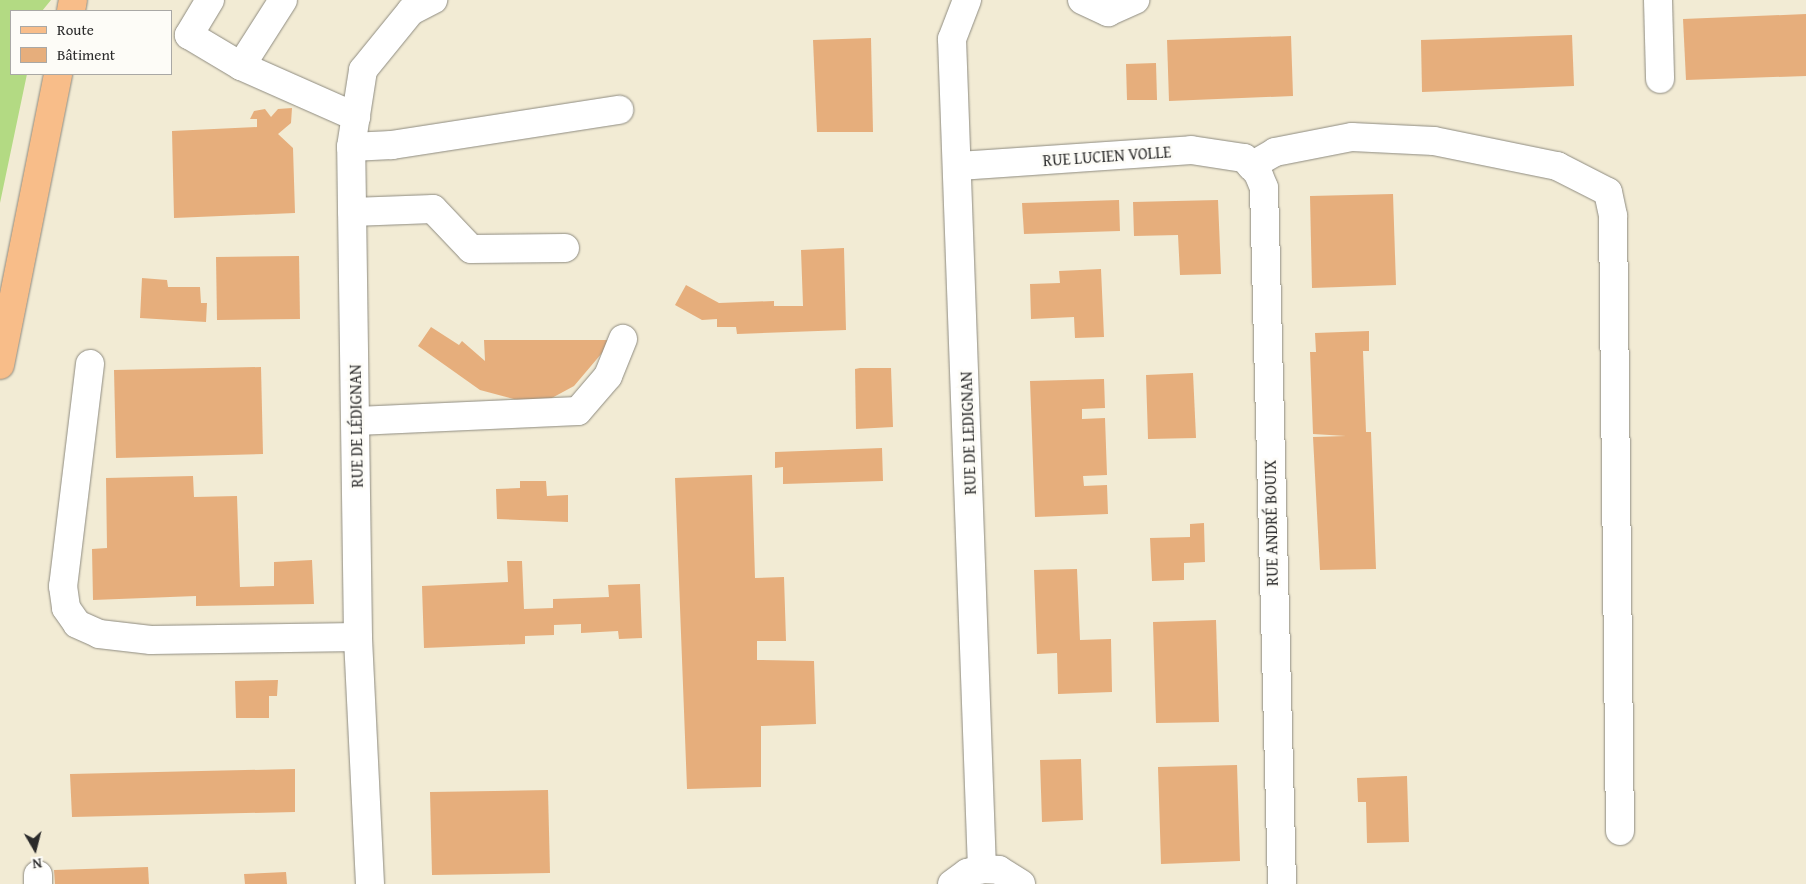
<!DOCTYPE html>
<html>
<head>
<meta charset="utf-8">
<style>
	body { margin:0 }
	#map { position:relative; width:1806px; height:884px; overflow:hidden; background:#f2ebd4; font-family:"Gentium Book Plus",serif }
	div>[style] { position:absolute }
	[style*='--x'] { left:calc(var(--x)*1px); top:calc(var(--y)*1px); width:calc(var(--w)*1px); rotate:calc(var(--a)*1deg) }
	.green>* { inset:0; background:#b3da83 }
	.building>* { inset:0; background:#e6ae7c }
	.roads { filter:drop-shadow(0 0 1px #8e8b80) drop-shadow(0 0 1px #8e8b80) }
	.minor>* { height:28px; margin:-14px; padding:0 14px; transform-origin:14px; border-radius:14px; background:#fff }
	.major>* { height:28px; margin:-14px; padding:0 14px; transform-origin:14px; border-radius:14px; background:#f8bd89 }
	span { translate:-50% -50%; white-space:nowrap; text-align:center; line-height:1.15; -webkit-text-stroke:5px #fdfcf7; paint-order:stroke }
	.street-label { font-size:16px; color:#2b2b2b }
	.legend { position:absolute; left:10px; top:10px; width:162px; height:65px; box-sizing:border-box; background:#fdfcf7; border:1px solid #a9a8a5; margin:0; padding:6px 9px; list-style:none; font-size:15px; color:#2b2b2b }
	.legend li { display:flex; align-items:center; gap:10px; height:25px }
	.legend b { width:25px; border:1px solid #a9a8a5 }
	.north { position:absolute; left:10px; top:824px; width:50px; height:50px; -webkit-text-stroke:4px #fdfcf7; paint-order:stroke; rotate:172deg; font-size:14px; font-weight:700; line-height:20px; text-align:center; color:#2b2b2b }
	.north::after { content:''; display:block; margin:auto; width:18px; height:22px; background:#2b2b2b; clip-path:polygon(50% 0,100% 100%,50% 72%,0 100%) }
</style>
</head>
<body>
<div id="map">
	<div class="green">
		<div style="clip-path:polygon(0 0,51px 0,42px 11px,11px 11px,11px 74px,27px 74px,0 203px)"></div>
	</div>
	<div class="building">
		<div style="clip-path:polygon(1806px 14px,1806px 76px,1686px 80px,1683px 19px)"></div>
		<div style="clip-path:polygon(1572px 35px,1574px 86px,1422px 92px,1421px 40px)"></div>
		<div style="clip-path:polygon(1291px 36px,1293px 96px,1169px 101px,1167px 40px)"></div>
		<div style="clip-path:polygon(871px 38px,873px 132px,817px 132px,813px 40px)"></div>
		<div style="clip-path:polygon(1156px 63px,1157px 100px,1127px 100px,1126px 64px)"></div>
		<div style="clip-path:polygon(292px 108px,291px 123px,278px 134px,293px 148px,295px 213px,174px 218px,172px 131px,257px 127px,257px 119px,250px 119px,254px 111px,265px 109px,271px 117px,278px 109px)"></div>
		<div style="clip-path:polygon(1393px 194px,1396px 285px,1312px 288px,1310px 196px)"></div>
		<div style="clip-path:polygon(1119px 200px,1120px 231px,1024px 234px,1022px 203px)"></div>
		<div style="clip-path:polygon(1218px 200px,1221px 274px,1180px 275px,1178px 235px,1134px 236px,1133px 202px)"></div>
		<div style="clip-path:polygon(844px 248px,846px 330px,737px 334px,736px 327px,717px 327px,717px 319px,702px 320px,675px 305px,686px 285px,719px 303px,774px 301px,774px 306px,803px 306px,801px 250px)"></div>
		<div style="clip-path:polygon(299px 256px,300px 319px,217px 320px,216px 257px)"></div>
		<div style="clip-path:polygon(1101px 269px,1104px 337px,1075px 338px,1074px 317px,1031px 319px,1030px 284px,1060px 283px,1059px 271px)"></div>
		<div style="clip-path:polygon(142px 278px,167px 280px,168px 287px,200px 287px,201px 303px,207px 303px,206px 322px,140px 318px)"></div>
		<div style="clip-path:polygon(431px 327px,459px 345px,462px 341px,485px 361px,484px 340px,613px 340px,574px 386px,550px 399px,529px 403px,480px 390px,418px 346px)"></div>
		<div style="clip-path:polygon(1369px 331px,1369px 351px,1363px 351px,1366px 432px,1371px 432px,1376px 569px,1320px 570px,1313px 437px,1346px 436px,1313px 434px,1310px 352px,1316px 352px,1315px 333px)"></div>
		<div style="clip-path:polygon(261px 367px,263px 454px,116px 458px,114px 370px)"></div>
		<div style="clip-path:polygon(860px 368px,891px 368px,893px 427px,856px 429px,855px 369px)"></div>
		<div style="clip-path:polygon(1193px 373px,1196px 438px,1148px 439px,1146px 375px)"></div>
		<div style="clip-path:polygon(1104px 379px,1105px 408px,1082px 409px,1082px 419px,1105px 418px,1107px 475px,1083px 476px,1084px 486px,1107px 485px,1108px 514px,1035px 517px,1030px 381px)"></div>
		<div style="clip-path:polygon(882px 448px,883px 481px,783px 484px,783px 467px,775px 468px,775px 452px)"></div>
		<div style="clip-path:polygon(752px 475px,755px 578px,784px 577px,786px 641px,757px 641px,757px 660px,814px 661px,816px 724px,761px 726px,761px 787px,687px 789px,675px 478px)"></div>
		<div style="clip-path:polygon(193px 476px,194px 497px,237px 496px,240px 587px,274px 586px,274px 562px,312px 560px,314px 604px,196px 606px,196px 596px,93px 600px,92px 549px,107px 548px,106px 478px)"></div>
		<div style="clip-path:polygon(520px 481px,546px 481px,547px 496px,568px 495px,568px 522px,497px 519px,496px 489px,520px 488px)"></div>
		<div style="clip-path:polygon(1204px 523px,1205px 562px,1184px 563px,1184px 580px,1152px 581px,1150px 538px,1190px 537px,1190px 524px)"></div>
		<div style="clip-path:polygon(507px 561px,522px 561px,524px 609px,553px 608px,553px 599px,609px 597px,608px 585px,640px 584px,642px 638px,619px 639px,618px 631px,581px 633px,581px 624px,554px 625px,554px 635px,525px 636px,525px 644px,424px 648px,422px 586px,508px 582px)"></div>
		<div style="clip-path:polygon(1077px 569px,1080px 640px,1111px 639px,1112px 692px,1058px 694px,1057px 653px,1037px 654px,1034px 570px)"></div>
		<div style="clip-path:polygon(1216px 620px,1219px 722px,1156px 723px,1153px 622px)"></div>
		<div style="clip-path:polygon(278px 680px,277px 696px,269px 696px,269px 718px,236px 718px,235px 681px)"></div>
		<div style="clip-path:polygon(1081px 759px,1083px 820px,1042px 822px,1040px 760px)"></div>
		<div style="clip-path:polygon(1237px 765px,1240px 861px,1161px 864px,1158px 767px)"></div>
		<div style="clip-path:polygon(295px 769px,295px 812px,72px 817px,70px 774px)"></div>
		<div style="clip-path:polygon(1407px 776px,1409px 842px,1367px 843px,1366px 802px,1358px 802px,1357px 778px)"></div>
		<div style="clip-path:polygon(548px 790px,550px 873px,432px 875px,430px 792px)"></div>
		<div style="clip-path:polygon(148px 867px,149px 884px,55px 884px,54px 870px)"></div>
		<div style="clip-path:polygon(286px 872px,287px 884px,245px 884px,244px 874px)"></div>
	</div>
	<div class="roads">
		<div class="minor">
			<div style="--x:210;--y:0;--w:41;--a:121"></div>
			<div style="--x:189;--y:35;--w:61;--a:30.8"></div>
			<div style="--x:241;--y:66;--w:126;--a:23.9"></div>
			<div style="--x:967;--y:0;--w:42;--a:111"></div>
			<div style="--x:952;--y:39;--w:831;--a:87.93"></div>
			<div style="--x:1082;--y:0;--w:29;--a:25"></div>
			<div style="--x:1108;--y:12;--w:30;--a:-24"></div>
			<div style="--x:1658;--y:0;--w:79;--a:88.5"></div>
			<div style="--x:241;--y:66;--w:78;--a:-57.5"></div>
			<div style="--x:351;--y:147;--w:41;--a:-2.8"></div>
			<div style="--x:392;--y:145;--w:230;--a:-8.8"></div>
			<div style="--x:959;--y:166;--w:233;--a:-3.9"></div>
			<div style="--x:1191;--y:150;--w:54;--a:8.6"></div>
			<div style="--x:1244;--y:158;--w:21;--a:47"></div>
			<div style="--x:1258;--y:173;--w:16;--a:68"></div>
			<div style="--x:1264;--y:188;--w:696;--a:88.52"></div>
			<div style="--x:1251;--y:166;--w:28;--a:-30"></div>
			<div style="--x:1275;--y:152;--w:78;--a:-11"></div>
			<div style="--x:1352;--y:137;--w:82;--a:2.8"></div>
			<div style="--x:1434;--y:141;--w:126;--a:11.5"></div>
			<div style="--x:1557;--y:166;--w:57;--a:27"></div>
			<div style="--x:1608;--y:192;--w:25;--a:78"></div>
			<div style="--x:1613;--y:216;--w:615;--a:89.35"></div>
			<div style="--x:352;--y:212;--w:81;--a:-2.1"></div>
			<div style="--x:433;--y:209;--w:55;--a:46.5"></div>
			<div style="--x:471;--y:249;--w:94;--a:-0.6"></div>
			<div style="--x:90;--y:364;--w:224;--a:96.9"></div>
			<div style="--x:63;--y:586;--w:22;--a:82"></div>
			<div style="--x:66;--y:608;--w:19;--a:55"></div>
			<div style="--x:77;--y:624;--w:24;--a:24"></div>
			<div style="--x:99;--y:634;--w:52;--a:6.6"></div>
			<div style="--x:151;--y:640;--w:207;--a:-0.8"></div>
			<div style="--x:357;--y:421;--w:221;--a:-2.6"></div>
			<div style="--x:578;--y:411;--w:46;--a:-49.4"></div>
			<div style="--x:608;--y:376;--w:40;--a:-68"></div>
			<div style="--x:38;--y:884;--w:9;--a:-90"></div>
			<div style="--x:370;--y:884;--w:247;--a:-92.8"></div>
			<div style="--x:358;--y:637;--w:490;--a:-90.8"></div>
			<div style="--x:351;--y:147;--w:78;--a:-81.1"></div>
			<div style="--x:363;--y:70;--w:76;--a:-50.9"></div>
			<div style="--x:411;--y:11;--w:25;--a:-27"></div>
			<div style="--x:952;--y:884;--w:19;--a:-36"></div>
			<div style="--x:967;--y:873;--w:16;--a:-15"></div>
			<div style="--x:982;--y:869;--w:17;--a:3"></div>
			<div style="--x:999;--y:870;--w:26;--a:32"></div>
		</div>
		<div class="major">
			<div style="--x:71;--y:11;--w:11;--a:-80"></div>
			<div style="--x:0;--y:365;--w:297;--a:-78.7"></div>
		</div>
	</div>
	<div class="street-label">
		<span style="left:1107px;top:156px;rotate:-4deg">RUE LUCIEN VOLLE</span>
		<span style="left:356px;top:426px;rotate:-91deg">RUE DE LÉDIGNAN</span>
		<span style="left:968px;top:433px;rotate:-92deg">RUE DE LEDIGNAN</span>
		<span style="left:1271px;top:523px;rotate:-91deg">RUE ANDRÉ BOUIX</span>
	</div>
	<ul class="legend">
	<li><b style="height:6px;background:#f8bd89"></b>Route</li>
	<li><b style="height:14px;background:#e6ae7c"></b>Bâtiment</li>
	</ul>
	<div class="north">N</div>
</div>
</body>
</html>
